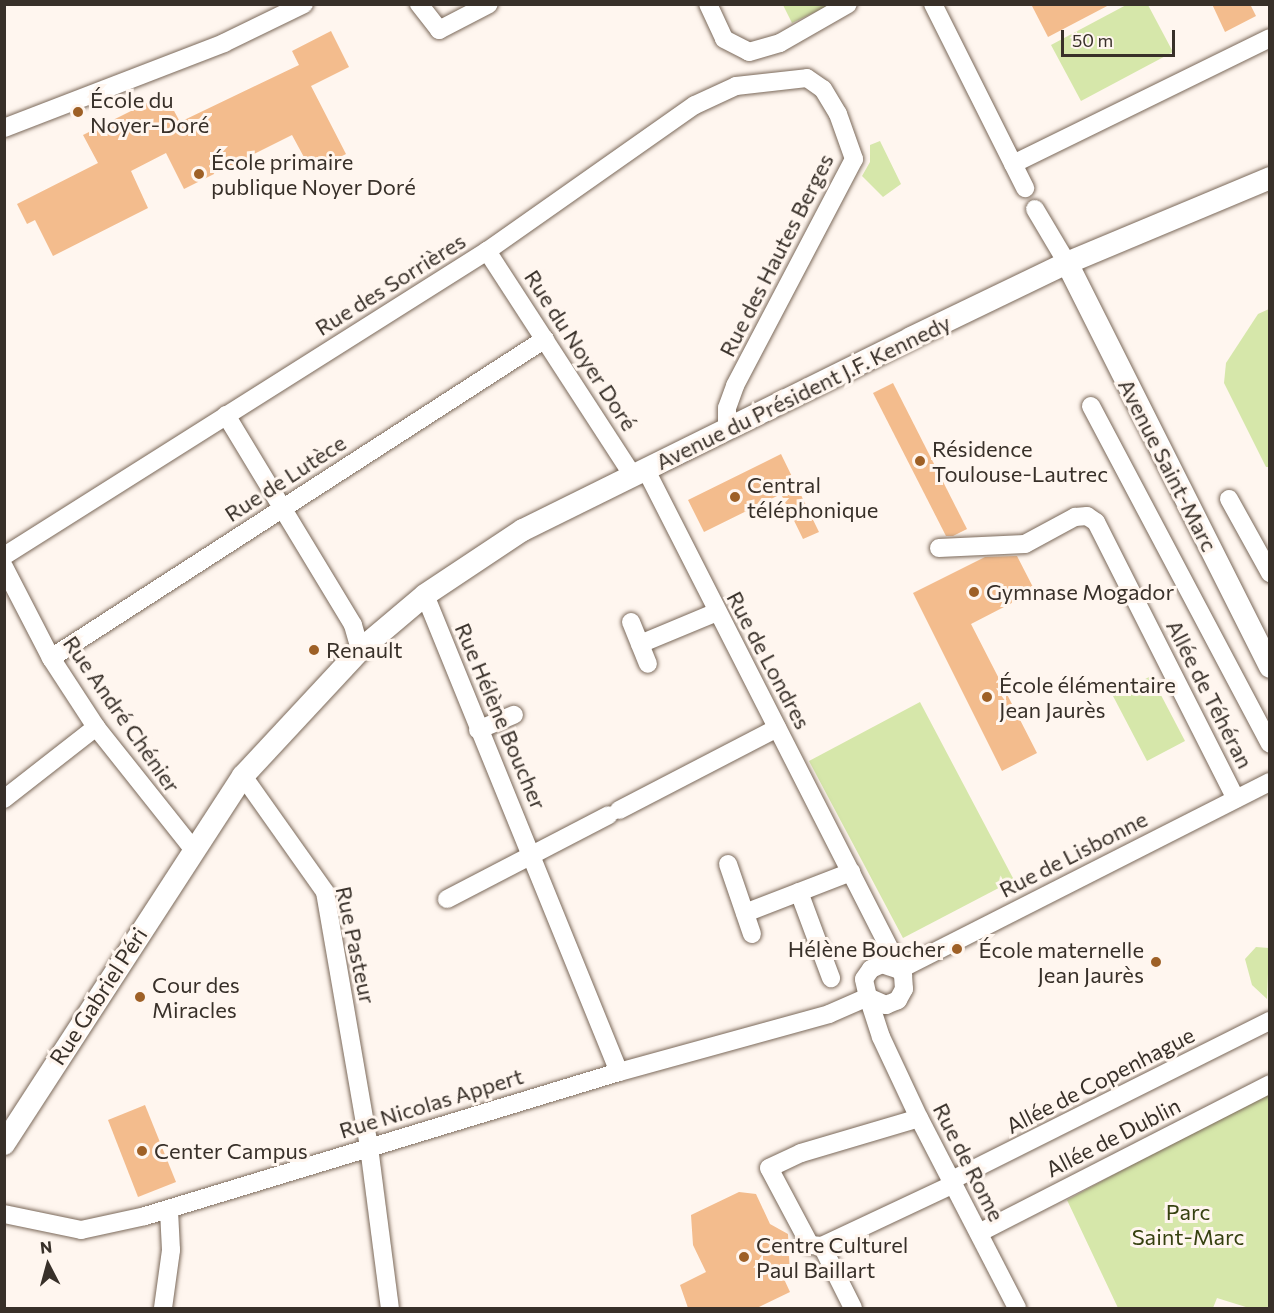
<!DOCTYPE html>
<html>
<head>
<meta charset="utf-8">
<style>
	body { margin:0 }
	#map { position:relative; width:1274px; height:1313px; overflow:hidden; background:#fff6ef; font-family:Commissioner,sans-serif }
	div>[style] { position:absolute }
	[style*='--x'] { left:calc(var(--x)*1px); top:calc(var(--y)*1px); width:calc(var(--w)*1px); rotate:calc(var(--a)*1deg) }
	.green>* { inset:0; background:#d6e7aa }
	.building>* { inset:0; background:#f3bc8d }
	.roads { filter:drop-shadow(0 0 2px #7b695a) drop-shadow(0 0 2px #7b695a) }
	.minor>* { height:18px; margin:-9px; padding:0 9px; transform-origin:9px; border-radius:9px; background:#fff }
	.tertiary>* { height:22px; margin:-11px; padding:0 11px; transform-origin:11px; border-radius:11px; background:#fff }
	.dots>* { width:16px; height:16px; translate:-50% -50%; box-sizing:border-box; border:3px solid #fff6ef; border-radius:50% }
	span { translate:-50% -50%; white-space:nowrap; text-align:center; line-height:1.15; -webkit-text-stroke:6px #fff6ef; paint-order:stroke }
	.poi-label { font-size:22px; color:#383029 }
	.left { translate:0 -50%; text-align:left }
	.right { translate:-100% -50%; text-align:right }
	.street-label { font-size:22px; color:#383029 }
	.park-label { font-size:22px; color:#364110 }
	.frame { position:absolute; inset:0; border:6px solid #383029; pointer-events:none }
	.north { position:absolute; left:18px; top:1235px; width:60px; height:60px; -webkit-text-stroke:4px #fff6ef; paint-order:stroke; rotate:354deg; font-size:16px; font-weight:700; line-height:24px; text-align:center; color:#383029 }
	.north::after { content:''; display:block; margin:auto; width:21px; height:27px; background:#383029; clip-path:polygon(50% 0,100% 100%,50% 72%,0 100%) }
	.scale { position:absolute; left:1061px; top:30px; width:114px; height:27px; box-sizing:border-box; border:3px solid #383029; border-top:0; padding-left:8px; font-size:18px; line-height:21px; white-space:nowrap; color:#383029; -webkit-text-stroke:4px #fff6ef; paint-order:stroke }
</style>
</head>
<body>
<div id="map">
	<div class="green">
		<div style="clip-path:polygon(1128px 4px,1148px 5px,1173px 52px,1081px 101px,1051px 45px)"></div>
		<div style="clip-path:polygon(783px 5px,830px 5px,792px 23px)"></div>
		<div style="clip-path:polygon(880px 141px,901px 184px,883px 197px,862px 176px,870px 162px,870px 145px)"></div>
		<div style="clip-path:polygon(1269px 309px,1270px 467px,1266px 467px,1224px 383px,1226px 363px,1258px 314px)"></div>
		<div style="clip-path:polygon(1151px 676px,1185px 741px,1147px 761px,1113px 696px)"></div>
		<div style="clip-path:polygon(920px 702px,1014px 880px,903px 938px,809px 761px)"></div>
		<div style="clip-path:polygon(1256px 947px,1269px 948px,1267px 999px,1252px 985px,1245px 959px)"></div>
		<div style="clip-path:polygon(1269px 1090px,1269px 1308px,1249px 1308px,1217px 1298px,1213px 1308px,1118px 1308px,1067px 1200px)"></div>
	</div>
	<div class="building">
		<div style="clip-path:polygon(1031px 4px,1111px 4px,1048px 37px)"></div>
		<div style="clip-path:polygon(1212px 4px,1250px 4px,1256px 16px,1225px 32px)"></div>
		<div style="clip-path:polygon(331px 31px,349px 67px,311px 86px,346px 154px,312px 172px,292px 135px,184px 189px,166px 153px,131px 171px,148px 208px,53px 256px,35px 220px,27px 224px,17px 204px,98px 163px,83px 135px,165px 94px,180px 122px,299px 65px,292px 51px)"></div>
		<div style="clip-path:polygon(893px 383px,967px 529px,953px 536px,946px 536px,873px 393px)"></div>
		<div style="clip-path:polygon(781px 454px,819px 532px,803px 539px,781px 494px,704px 532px,688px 500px)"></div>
		<div style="clip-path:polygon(1017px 556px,1035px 591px,971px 624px,1037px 753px,1002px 771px,913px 593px,985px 557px)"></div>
		<div style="clip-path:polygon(145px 1105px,176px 1182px,138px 1197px,108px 1120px)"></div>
		<div style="clip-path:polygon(739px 1192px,756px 1194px,770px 1224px,788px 1234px,790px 1276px,784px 1279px,790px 1292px,757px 1308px,688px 1308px,680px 1285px,706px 1272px,693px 1245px,691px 1215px)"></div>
	</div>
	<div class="roads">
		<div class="minor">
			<div style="--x:419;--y:4;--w:33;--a:52"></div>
			<div style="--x:439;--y:30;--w:56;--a:-27.5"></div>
			<div style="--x:708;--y:4;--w:38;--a:65"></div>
			<div style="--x:724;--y:39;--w:28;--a:27"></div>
			<div style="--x:749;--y:52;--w:32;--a:-16"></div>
			<div style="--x:780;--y:43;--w:78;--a:-29.8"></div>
			<div style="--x:933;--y:4;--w:206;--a:63.4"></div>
			<div style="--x:4;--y:128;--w:236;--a:-21.1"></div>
			<div style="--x:224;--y:43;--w:89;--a:-26"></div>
			<div style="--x:1013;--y:164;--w:286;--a:-26.1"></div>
			<div style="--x:1035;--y:209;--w:63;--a:59.3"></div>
			<div style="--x:487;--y:251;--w:268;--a:57"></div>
			<div style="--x:1091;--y:406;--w:382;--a:62.1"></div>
			<div style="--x:226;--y:415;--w:245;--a:58.8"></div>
			<div style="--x:353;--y:625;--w:26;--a:74"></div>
			<div style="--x:646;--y:470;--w:567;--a:63.03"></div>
			<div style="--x:903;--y:975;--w:14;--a:86"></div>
			<div style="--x:904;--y:989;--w:13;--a:119"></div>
			<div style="--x:898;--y:1000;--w:13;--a:157"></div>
			<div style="--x:886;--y:1005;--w:20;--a:-156"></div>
			<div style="--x:868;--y:997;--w:18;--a:-103"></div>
			<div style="--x:864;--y:979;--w:12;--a:-55"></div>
			<div style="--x:871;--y:969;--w:12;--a:-24"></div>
			<div style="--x:882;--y:964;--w:18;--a:19"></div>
			<div style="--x:1229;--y:499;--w:85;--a:61"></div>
			<div style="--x:939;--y:548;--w:86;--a:-2.7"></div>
			<div style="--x:1025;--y:544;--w:57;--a:-28.4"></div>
			<div style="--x:1075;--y:517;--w:12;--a:-5"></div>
			<div style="--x:1087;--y:516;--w:11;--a:34"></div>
			<div style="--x:1096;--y:522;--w:310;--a:63.2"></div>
			<div style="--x:4;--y:556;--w:571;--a:-32.27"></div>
			<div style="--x:487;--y:251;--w:254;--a:-35.1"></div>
			<div style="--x:695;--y:105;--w:45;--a:-24.9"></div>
			<div style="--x:736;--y:86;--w:71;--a:-6.4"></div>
			<div style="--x:807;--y:78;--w:19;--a:35"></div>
			<div style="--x:823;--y:89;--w:29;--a:59"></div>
			<div style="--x:838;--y:114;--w:48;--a:70.4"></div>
			<div style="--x:854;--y:159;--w:256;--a:117.7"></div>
			<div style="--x:735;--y:386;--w:23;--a:110"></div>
			<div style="--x:727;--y:408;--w:21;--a:90"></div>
			<div style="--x:4;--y:567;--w:102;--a:62.7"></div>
			<div style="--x:51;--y:658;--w:82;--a:56.9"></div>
			<div style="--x:96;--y:727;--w:156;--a:51.5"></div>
			<div style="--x:425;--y:595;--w:515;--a:67.87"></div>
			<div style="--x:631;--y:622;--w:45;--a:68"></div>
			<div style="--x:640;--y:644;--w:83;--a:-22.6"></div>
			<div style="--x:51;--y:658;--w:588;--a:-32.85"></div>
			<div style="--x:478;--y:730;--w:39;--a:-23"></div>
			<div style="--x:243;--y:776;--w:142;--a:54.7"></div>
			<div style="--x:325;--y:892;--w:259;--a:80.2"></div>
			<div style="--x:369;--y:1147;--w:162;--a:82.6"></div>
			<div style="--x:4;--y:799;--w:117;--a:-38"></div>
			<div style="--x:619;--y:810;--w:178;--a:-27.4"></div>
			<div style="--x:728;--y:864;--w:74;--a:71.1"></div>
			<div style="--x:799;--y:892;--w:92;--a:69.6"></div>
			<div style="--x:447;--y:899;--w:182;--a:-27.4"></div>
			<div style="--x:745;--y:913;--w:114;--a:-21.1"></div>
			<div style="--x:899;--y:970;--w:416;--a:-26.9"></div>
			<div style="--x:952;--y:1180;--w:356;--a:-26.6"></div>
			<div style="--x:4;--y:1214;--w:79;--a:11.7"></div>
			<div style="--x:81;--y:1230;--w:66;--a:-12.3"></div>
			<div style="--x:145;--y:1216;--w:495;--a:-16.9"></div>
			<div style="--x:619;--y:1072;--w:218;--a:-15.4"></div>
			<div style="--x:829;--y:1014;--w:43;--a:-23.6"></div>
			<div style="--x:868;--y:997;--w:42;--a:72"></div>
			<div style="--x:881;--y:1037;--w:89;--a:64.9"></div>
			<div style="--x:919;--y:1118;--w:214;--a:62.7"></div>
			<div style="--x:979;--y:1233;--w:327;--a:-27.1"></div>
			<div style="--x:822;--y:1246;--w:12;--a:-175"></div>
			<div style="--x:810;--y:1245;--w:87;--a:-118"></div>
			<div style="--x:769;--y:1168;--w:35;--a:-25"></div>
			<div style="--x:801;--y:1153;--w:123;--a:-16.5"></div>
			<div style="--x:163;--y:1308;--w:59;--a:-82.1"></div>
			<div style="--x:171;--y:1250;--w:40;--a:-92.9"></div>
			<div style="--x:853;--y:1308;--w:69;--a:-116.6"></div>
			<div style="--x:822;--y:1246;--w:146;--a:-25.2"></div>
		</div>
		<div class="tertiary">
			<div style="--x:1067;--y:263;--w:452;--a:63.3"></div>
			<div style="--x:4;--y:1144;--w:439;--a:-57"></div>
			<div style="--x:243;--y:776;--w:172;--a:-47.1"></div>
			<div style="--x:360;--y:650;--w:85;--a:-40.2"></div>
			<div style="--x:425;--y:595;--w:118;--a:-33.6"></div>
			<div style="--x:523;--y:530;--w:433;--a:-26.3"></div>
			<div style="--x:911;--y:338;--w:173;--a:-25.7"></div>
			<div style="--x:1067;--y:263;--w:220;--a:-22.7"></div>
		</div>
	</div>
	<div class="dots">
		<div style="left:78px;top:112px;background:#9e6026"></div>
		<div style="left:199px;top:174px;background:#9e6026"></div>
		<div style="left:920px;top:461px;background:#9e6026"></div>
		<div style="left:735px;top:497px;background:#9e6026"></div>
		<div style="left:974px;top:592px;background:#9e6026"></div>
		<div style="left:314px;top:650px;background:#9e6026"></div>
		<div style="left:987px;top:697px;background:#9e6026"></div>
		<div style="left:957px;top:949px;background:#9e6026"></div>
		<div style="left:1156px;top:962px;background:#9e6026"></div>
		<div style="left:140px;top:997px;background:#9e6026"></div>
		<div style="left:142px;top:1151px;background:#9e6026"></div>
		<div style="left:744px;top:1257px;background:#9e6026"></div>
	</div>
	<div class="poi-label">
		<span class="left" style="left:90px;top:112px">École du<br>Noyer-Doré</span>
		<span class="left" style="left:211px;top:174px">École primaire<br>publique Noyer Doré</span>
		<span class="left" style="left:932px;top:461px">Résidence<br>Toulouse-Lautrec</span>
		<span class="left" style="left:747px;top:497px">Central<br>téléphonique</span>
		<span class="left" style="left:986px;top:592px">Gymnase Mogador</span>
		<span class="left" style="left:326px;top:650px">Renault</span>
		<span class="left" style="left:999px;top:697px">École élémentaire<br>Jean Jaurès</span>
		<span class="right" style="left:945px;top:949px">Hélène Boucher</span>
		<span class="right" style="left:1144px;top:962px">École maternelle<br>Jean Jaurès</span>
		<span class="left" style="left:152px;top:997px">Cour des<br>Miracles</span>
		<span class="left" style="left:154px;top:1151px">Center Campus</span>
		<span class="left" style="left:756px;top:1257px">Centre Culturel<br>Paul Baillart</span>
	</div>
	<div class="street-label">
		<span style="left:776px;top:255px;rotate:-63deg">Rue des Hautes Berges</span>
		<span style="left:390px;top:284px;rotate:-32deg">Rue des Sorrières</span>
		<span style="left:581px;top:350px;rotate:57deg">Rue du Noyer Doré</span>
		<span style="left:803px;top:392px;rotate:-26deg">Avenue du Président J.F. Kennedy</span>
		<span style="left:1168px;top:465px;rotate:63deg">Avenue Saint-Marc</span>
		<span style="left:285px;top:478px;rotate:-33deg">Rue de Lutèce</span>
		<span style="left:769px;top:660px;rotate:62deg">Rue de Londres</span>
		<span style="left:1210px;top:694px;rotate:63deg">Allée de Téhéran</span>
		<span style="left:122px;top:714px;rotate:55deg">Rue André Chénier</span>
		<span style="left:501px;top:716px;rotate:67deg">Rue Hélène Boucher</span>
		<span style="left:1073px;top:854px;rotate:-27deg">Rue de Lisbonne</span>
		<span style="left:356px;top:945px;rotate:78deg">Rue Pasteur</span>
		<span style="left:98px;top:996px;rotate:-57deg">Rue Gabriel Péri</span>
		<span style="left:1100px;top:1080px;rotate:-27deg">Allée de Copenhague</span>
		<span style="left:431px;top:1103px;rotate:-17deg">Rue Nicolas Appert</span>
		<span style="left:1113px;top:1137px;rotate:-27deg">Allée de Dublin</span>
		<span style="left:969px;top:1162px;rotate:63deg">Rue de Rome</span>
	</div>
	<div class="park-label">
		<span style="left:1188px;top:1224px">Parc<br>Saint-Marc</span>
	</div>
	<div class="frame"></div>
	<div class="north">N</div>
	<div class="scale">50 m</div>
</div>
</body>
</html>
